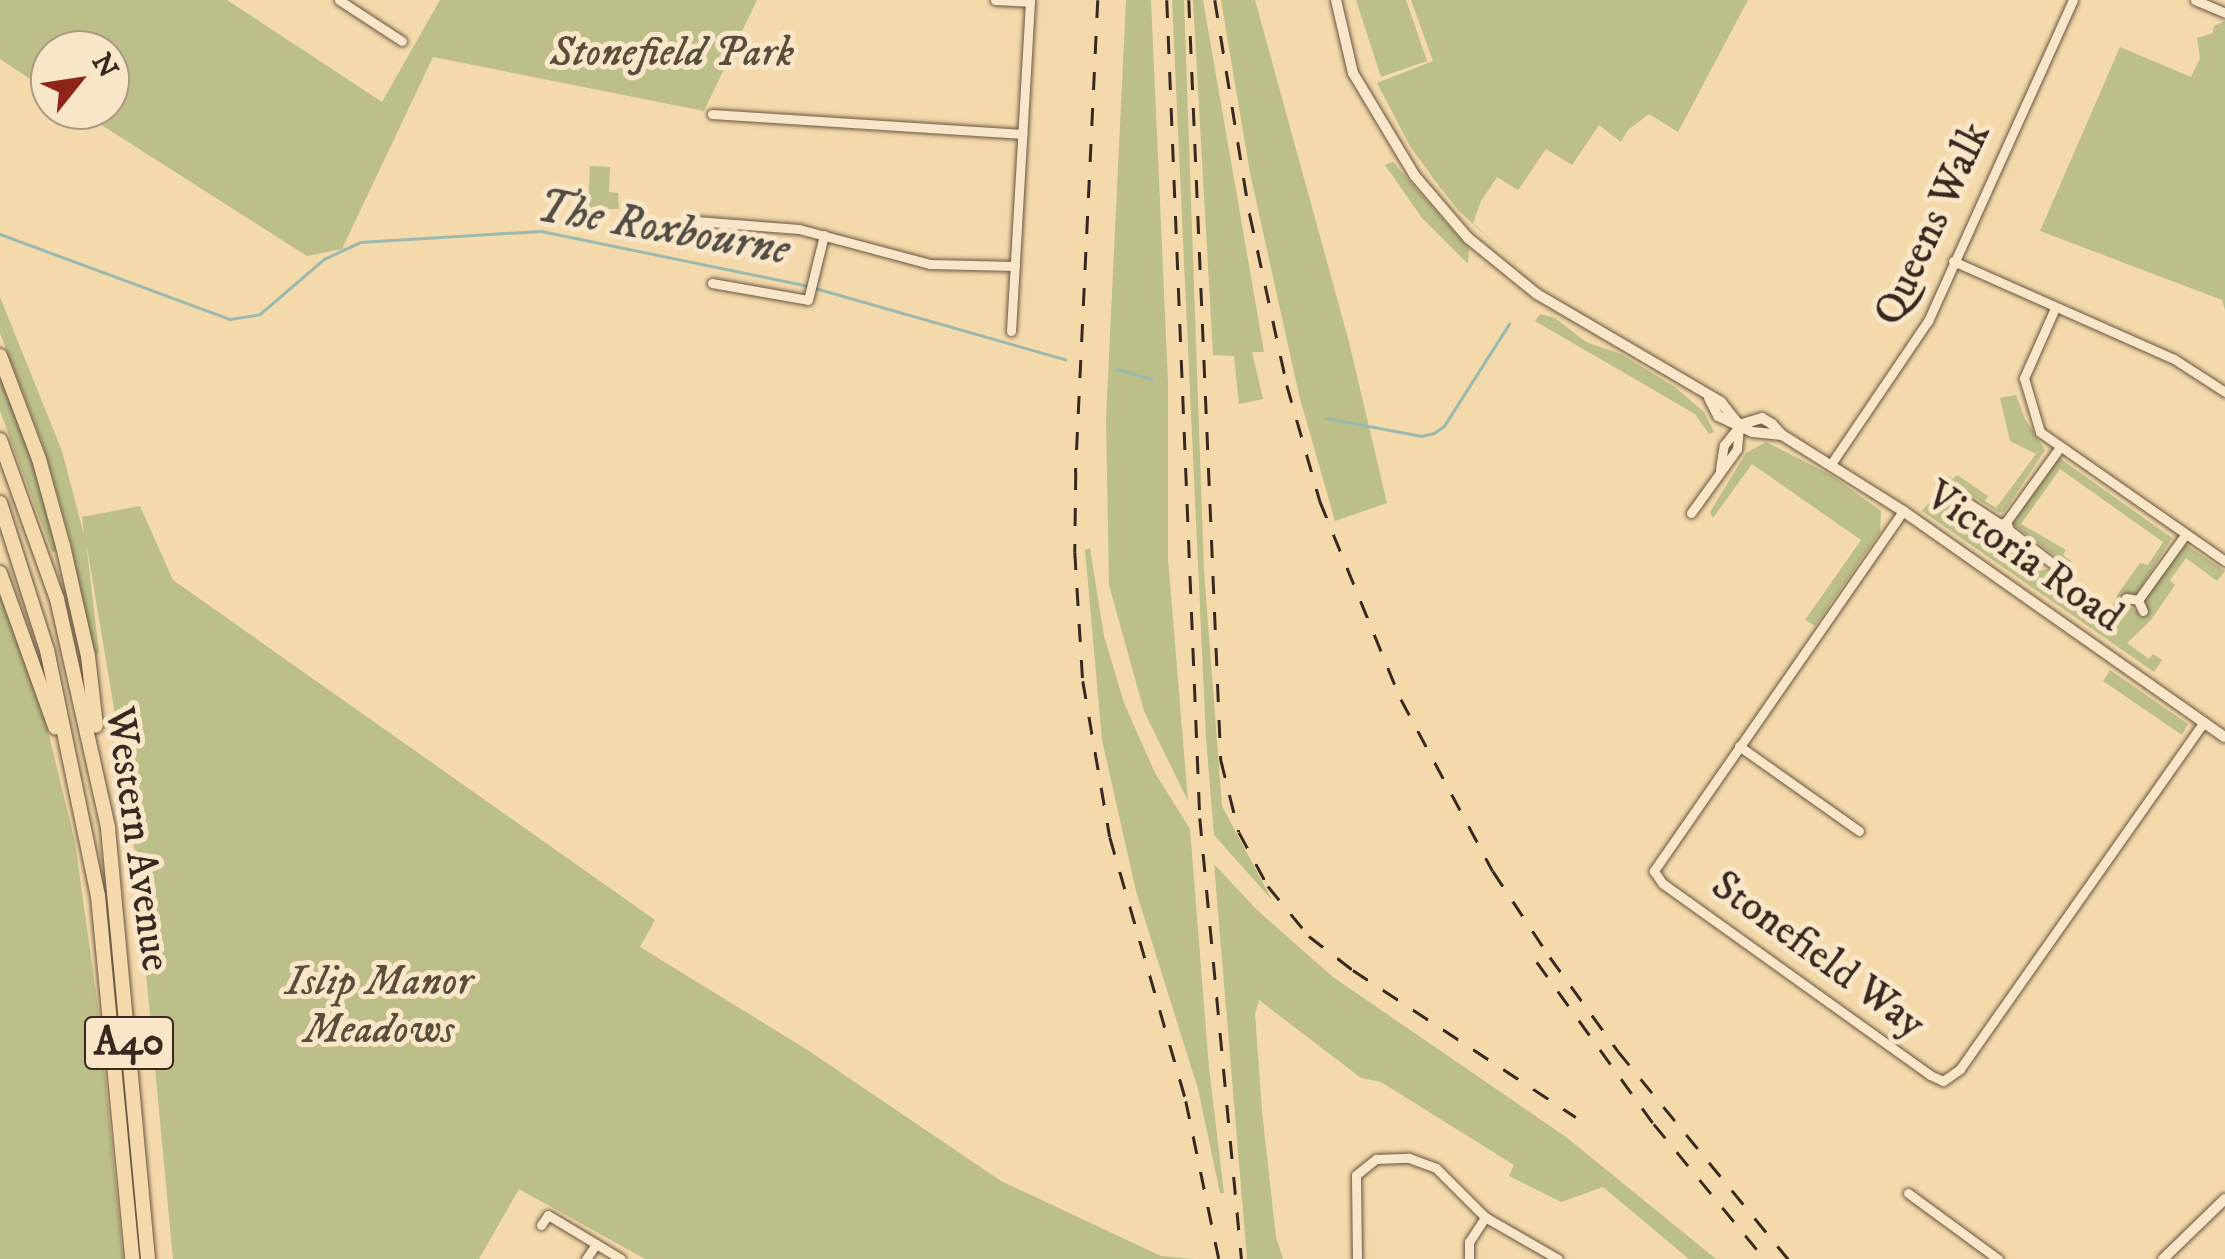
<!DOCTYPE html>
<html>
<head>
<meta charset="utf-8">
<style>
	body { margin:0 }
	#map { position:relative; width:2225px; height:1259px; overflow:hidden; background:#f4d9aa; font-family:"IM FELL DW Pica",serif }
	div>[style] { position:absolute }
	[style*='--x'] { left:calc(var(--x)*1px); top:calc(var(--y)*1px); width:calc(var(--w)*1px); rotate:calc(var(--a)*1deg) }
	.green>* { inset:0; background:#bcbf88 }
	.stream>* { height:2.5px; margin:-1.25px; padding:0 1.25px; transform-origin:1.25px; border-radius:1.25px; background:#9cb9af }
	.roads { filter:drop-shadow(0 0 2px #675542) drop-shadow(0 0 2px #675542) }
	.minor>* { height:9px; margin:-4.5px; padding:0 4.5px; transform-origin:4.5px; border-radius:4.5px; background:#f8e6c8 }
	.tertiary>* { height:10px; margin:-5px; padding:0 5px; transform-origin:5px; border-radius:5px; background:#f8e6c8 }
	.trunk>* { height:14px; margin:-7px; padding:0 7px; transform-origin:7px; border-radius:7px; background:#f4d9aa }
	.rail>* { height:2.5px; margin-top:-1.25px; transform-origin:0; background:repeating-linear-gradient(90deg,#382920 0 18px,transparent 0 36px) }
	span { translate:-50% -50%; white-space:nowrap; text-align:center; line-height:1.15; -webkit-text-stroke:10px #f8e6c8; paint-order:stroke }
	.shield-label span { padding:2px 8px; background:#f8e6c8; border:2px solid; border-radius:8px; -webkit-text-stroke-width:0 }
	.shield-label { font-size:40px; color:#382920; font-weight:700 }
	.park-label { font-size:42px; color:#594e3a; font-style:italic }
	.street-label { font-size:42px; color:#382920 }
	.water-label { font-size:45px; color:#514d44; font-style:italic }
	.north { position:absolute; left:30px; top:30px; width:100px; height:100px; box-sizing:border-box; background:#f8e6c8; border:2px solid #ab9a85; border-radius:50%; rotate:60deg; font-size:28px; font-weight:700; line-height:40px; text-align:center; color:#382920 }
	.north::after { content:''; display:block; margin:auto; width:35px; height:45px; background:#8f2418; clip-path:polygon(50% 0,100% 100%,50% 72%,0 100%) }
</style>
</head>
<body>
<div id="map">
	<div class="green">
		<div style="clip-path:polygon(0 0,227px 0,382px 102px,440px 0,757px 0,704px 111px,433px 57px,342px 249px,307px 256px,78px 110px,110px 110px,110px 50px,50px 50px,50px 92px,0 59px)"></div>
		<div style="clip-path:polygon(1126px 0,1151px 0,1168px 382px,1168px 559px,1188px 801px,1144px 711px,1109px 585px,1106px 419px)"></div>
		<div style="clip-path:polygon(1172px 0,1184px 0,1204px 571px,1222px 806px,1272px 900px,1214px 835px,1206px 738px)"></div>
		<div style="clip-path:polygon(1193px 0,1203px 0,1264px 352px,1252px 352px,1263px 399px,1239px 404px,1234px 356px,1213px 355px)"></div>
		<div style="clip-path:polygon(1221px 0,1255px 0,1349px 342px,1387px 503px,1335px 521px,1299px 395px,1250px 173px)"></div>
		<div style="clip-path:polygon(1356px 0,1406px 0,1427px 61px,1381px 77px)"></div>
		<div style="clip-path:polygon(1411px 0,1748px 0,1678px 132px,1649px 114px,1628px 130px,1621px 142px,1599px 125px,1572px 165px,1546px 149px,1518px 190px,1497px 177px,1481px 201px,1473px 223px,1516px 263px,1458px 210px,1433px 178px,1410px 146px,1377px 83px,1433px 61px)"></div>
		<div style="clip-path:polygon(2225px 21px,2225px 310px,2222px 300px,2040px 231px,2120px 47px,2191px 77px,2200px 58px,2197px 38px,2213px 33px,2214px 26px)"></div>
		<div style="clip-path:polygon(1393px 162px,1469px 249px,1468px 264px,1422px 218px,1385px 165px)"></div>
		<div style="clip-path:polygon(590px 166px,610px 167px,609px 192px,618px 193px,619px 209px,588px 209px)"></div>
		<div style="clip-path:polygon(0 297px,62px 451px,84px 535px,82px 517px,140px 506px,173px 580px,655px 920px,640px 947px,806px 1049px,1001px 1181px,1161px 1256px,1193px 1259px,645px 1259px,519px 1189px,479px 1259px,173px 1259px,130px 803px,86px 542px,99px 652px,94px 658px,70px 539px,44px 448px,0 333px)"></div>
		<div style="clip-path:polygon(1540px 314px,1555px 318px,1586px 342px,1621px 354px,1675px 387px,1704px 412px,1714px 432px,1709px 434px,1695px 414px,1535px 321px)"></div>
		<div style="clip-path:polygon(0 367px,35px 466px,58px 551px,52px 552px,0 411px)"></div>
		<div style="clip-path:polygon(evenodd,2016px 395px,2025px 419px,2045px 450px,2004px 512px,1999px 513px,1952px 483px,1944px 492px,1948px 503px,1957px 511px,1964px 505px,2034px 554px,2032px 566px,2039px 571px,2052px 568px,2057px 557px,2014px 525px,2014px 520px,2058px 457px,2172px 538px,2136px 595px,2126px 594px,2125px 603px,2139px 613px,2148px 609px,2144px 600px,2185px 544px,2225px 571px,2217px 581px,2186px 558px,2170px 580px,2175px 585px,2151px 620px,2127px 643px,2149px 659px,2153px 654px,2162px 660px,2154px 672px,1922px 511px,1936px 495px,1934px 484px,1943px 473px,1953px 479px,1957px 475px,1988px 496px,1985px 501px,1996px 508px,2036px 454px,2010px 441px,2000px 398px,2016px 395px,2060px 469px,2163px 542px,2148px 565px,2140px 563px,2118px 594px,2108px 613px,2112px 617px,2104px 627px,2082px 612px,2085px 605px,2075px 598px,2071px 603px,2048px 588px,2071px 561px,2063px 555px,2066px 550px,2021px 524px,2060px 469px)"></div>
		<div style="clip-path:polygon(1766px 442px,1831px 475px,1881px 511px,1880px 532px,1815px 626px,1805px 620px,1861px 540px,1752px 464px,1713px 518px,1710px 512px,1746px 453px)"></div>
		<div style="clip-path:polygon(1090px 548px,1104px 636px,1124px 703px,1155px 773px,1190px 829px,1209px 1068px,1224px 1193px,1220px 1193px,1198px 1089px,1136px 891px,1102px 740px,1085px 550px)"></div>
		<div style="clip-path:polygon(0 587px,38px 690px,75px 842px,99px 1015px,123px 1259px,0 1259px)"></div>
		<div style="clip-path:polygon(2110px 670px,2188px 724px,2182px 735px,2103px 681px)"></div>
		<div style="clip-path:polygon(1214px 864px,1257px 910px,1333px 977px,1566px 1137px,1716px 1259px,1689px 1259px,1603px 1187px,1561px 1202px,1509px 1176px,1514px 1165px,1381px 1082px,1361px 1078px,1259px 1000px,1255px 1014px,1262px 1111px,1276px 1237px,1283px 1259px,1247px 1259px)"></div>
	</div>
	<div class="stream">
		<div style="--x:0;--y:234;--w:245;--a:20.3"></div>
		<div style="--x:230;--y:319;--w:30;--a:-9"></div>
		<div style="--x:260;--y:314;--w:84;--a:-40.7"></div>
		<div style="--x:324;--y:259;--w:40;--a:-25"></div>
		<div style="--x:360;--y:242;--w:181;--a:-3.5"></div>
		<div style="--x:541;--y:231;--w:273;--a:11.6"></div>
		<div style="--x:815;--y:288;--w:260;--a:15.9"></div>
		<div style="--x:1117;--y:369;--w:37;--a:16"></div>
		<div style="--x:1326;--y:418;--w:97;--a:10.7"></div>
		<div style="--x:1421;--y:436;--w:13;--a:-13"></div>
		<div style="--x:1434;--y:433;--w:12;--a:-35"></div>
		<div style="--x:1444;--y:426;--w:121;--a:-57.5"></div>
	</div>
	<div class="roads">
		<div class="minor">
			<div style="--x:339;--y:0;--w:75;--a:33.1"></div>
			<div style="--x:995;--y:0;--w:35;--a:3"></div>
			<div style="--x:2195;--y:0;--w:33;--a:23"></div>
			<div style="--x:712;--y:114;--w:311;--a:3.7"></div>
			<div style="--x:696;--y:221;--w:103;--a:4.4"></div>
			<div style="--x:799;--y:229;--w:136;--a:15"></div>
			<div style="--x:930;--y:264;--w:85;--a:1.3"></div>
			<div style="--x:1953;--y:261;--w:242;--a:23.9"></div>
			<div style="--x:2174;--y:359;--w:61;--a:32.9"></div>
			<div style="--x:712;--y:283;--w:97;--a:10"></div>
			<div style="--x:808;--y:300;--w:67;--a:-76.2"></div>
			<div style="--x:2055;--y:308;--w:77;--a:113.9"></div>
			<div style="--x:2024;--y:378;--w:56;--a:73.5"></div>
			<div style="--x:2040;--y:432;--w:226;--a:34.9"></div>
			<div style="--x:1011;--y:331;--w:332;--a:-86.7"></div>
			<div style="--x:1831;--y:464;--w:173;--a:-55.9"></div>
			<div style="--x:1928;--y:321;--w:352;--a:-65.7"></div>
			<div style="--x:1720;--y:469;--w:24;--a:-81"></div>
			<div style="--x:1724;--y:445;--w:21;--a:-51"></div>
			<div style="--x:1953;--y:493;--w:56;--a:33.4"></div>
			<div style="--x:2000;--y:524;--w:6;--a:-18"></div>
			<div style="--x:2006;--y:522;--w:9;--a:69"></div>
			<div style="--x:2009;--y:530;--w:54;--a:37.5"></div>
			<div style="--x:1903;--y:511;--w:438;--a:124.7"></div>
			<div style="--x:1654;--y:871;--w:14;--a:56"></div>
			<div style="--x:1662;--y:883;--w:330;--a:35.6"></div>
			<div style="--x:1930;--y:1075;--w:14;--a:25"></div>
			<div style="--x:1943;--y:1081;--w:21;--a:-35"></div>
			<div style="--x:1960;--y:1069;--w:424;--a:-54.9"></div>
			<div style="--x:1691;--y:513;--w:79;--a:-54.3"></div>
			<div style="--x:1737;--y:449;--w:24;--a:-85"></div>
			<div style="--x:2006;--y:522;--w:92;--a:-54.2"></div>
			<div style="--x:2126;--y:598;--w:12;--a:9"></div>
			<div style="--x:2138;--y:600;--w:12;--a:66"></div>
			<div style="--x:2138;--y:600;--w:80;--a:-54.1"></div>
			<div style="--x:1739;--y:746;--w:147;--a:35.3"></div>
			<div style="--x:1908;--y:1193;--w:112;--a:36.3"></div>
			<div style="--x:541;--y:1225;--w:12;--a:-55"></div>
			<div style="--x:548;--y:1215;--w:85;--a:31.1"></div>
			<div style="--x:586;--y:1259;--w:18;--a:-56"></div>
			<div style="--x:1357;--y:1259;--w:84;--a:-90.7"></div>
			<div style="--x:1356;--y:1175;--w:26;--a:-39"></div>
			<div style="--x:1376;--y:1159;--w:33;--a:-2"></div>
			<div style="--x:1409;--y:1158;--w:29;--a:20"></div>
			<div style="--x:1436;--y:1168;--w:69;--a:45"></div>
			<div style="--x:1485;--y:1217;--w:84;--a:29.9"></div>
			<div style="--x:1469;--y:1259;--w:17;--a:-90"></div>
			<div style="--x:1469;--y:1242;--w:30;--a:-57"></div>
		</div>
		<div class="tertiary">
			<div style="--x:1336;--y:0;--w:75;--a:76.9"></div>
			<div style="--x:1353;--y:73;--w:120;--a:59"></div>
			<div style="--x:1415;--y:176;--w:82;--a:49.5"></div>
			<div style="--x:1468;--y:238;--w:89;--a:39.1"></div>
			<div style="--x:1537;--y:294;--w:213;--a:30.4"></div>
			<div style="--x:1721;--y:402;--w:29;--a:52"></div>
			<div style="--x:1709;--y:398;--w:20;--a:63"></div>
			<div style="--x:1718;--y:416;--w:38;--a:25"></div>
			<div style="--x:1753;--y:432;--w:29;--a:6"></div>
			<div style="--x:1739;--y:425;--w:24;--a:-17"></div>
			<div style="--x:1762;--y:418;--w:12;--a:31"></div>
			<div style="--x:1772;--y:424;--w:15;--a:48"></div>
			<div style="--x:1782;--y:435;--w:143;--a:32.1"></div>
			<div style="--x:1903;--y:511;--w:393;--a:35.1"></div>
			<div style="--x:2163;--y:1259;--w:86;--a:-44.1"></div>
		</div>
		<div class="trunk">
			<div style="--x:0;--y:356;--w:110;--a:69.3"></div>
			<div style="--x:39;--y:459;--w:90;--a:74.6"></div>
			<div style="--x:63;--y:546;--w:113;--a:77.2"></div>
			<div style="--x:88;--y:656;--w:70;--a:83.5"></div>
			<div style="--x:0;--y:440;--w:169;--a:70.3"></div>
			<div style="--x:57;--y:599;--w:235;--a:77.4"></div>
			<div style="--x:108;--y:828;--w:433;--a:84.7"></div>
			<div style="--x:0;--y:503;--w:154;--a:72.3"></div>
			<div style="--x:47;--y:650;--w:251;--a:78.3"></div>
			<div style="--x:98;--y:896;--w:365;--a:84.6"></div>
			<div style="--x:0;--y:573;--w:164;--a:70.3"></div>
		</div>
	</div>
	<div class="rail">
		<div style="--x:1098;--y:0;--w:473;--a:92.7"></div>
		<div style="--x:1076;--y:472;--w:80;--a:90.7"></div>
		<div style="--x:1075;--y:552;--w:129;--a:86.5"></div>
		<div style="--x:1083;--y:681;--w:158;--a:80.2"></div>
		<div style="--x:1110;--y:837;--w:275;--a:73.9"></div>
		<div style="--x:1186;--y:1101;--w:161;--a:78.2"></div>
		<div style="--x:1167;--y:0;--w:819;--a:87.69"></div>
		<div style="--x:1200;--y:818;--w:443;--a:84.6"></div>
		<div style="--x:1189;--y:0;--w:761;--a:87.59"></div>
		<div style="--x:1221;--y:760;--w:74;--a:76"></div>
		<div style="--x:1239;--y:832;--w:61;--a:61.8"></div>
		<div style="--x:1268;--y:886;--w:65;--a:50.6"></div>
		<div style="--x:1309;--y:936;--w:56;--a:37.7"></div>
		<div style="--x:1353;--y:970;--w:267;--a:33.4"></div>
		<div style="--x:1215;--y:0;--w:218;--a:80.8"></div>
		<div style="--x:1250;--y:215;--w:174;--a:77.7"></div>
		<div style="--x:1287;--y:385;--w:121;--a:74.1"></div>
		<div style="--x:1320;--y:501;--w:214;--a:67.8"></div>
		<div style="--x:1401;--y:699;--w:195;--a:61.9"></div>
		<div style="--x:1493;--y:871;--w:103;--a:56.5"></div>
		<div style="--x:1550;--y:957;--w:116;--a:54.1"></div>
		<div style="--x:1618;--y:1051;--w:269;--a:50.7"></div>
		<div style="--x:1537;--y:962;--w:200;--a:54.2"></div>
		<div style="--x:1654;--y:1124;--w:175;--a:50.6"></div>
	</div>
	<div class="shield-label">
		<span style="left:129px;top:1043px">A40</span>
	</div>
	<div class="park-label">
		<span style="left:672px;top:53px">Stonefield Park</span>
		<span style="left:379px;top:1006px">Islip Manor<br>Meadows</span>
	</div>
	<div class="street-label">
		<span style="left:1933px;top:224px;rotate:-65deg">Queens Walk</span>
		<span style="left:2024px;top:557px;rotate:35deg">Victoria Road</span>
		<span style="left:137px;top:839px;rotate:82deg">Western Avenue</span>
		<span style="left:1818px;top:955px;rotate:36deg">Stonefield Way</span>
	</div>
	<div class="water-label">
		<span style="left:663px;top:230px;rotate:10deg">The Roxbourne</span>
	</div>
	<div class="north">N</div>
</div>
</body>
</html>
